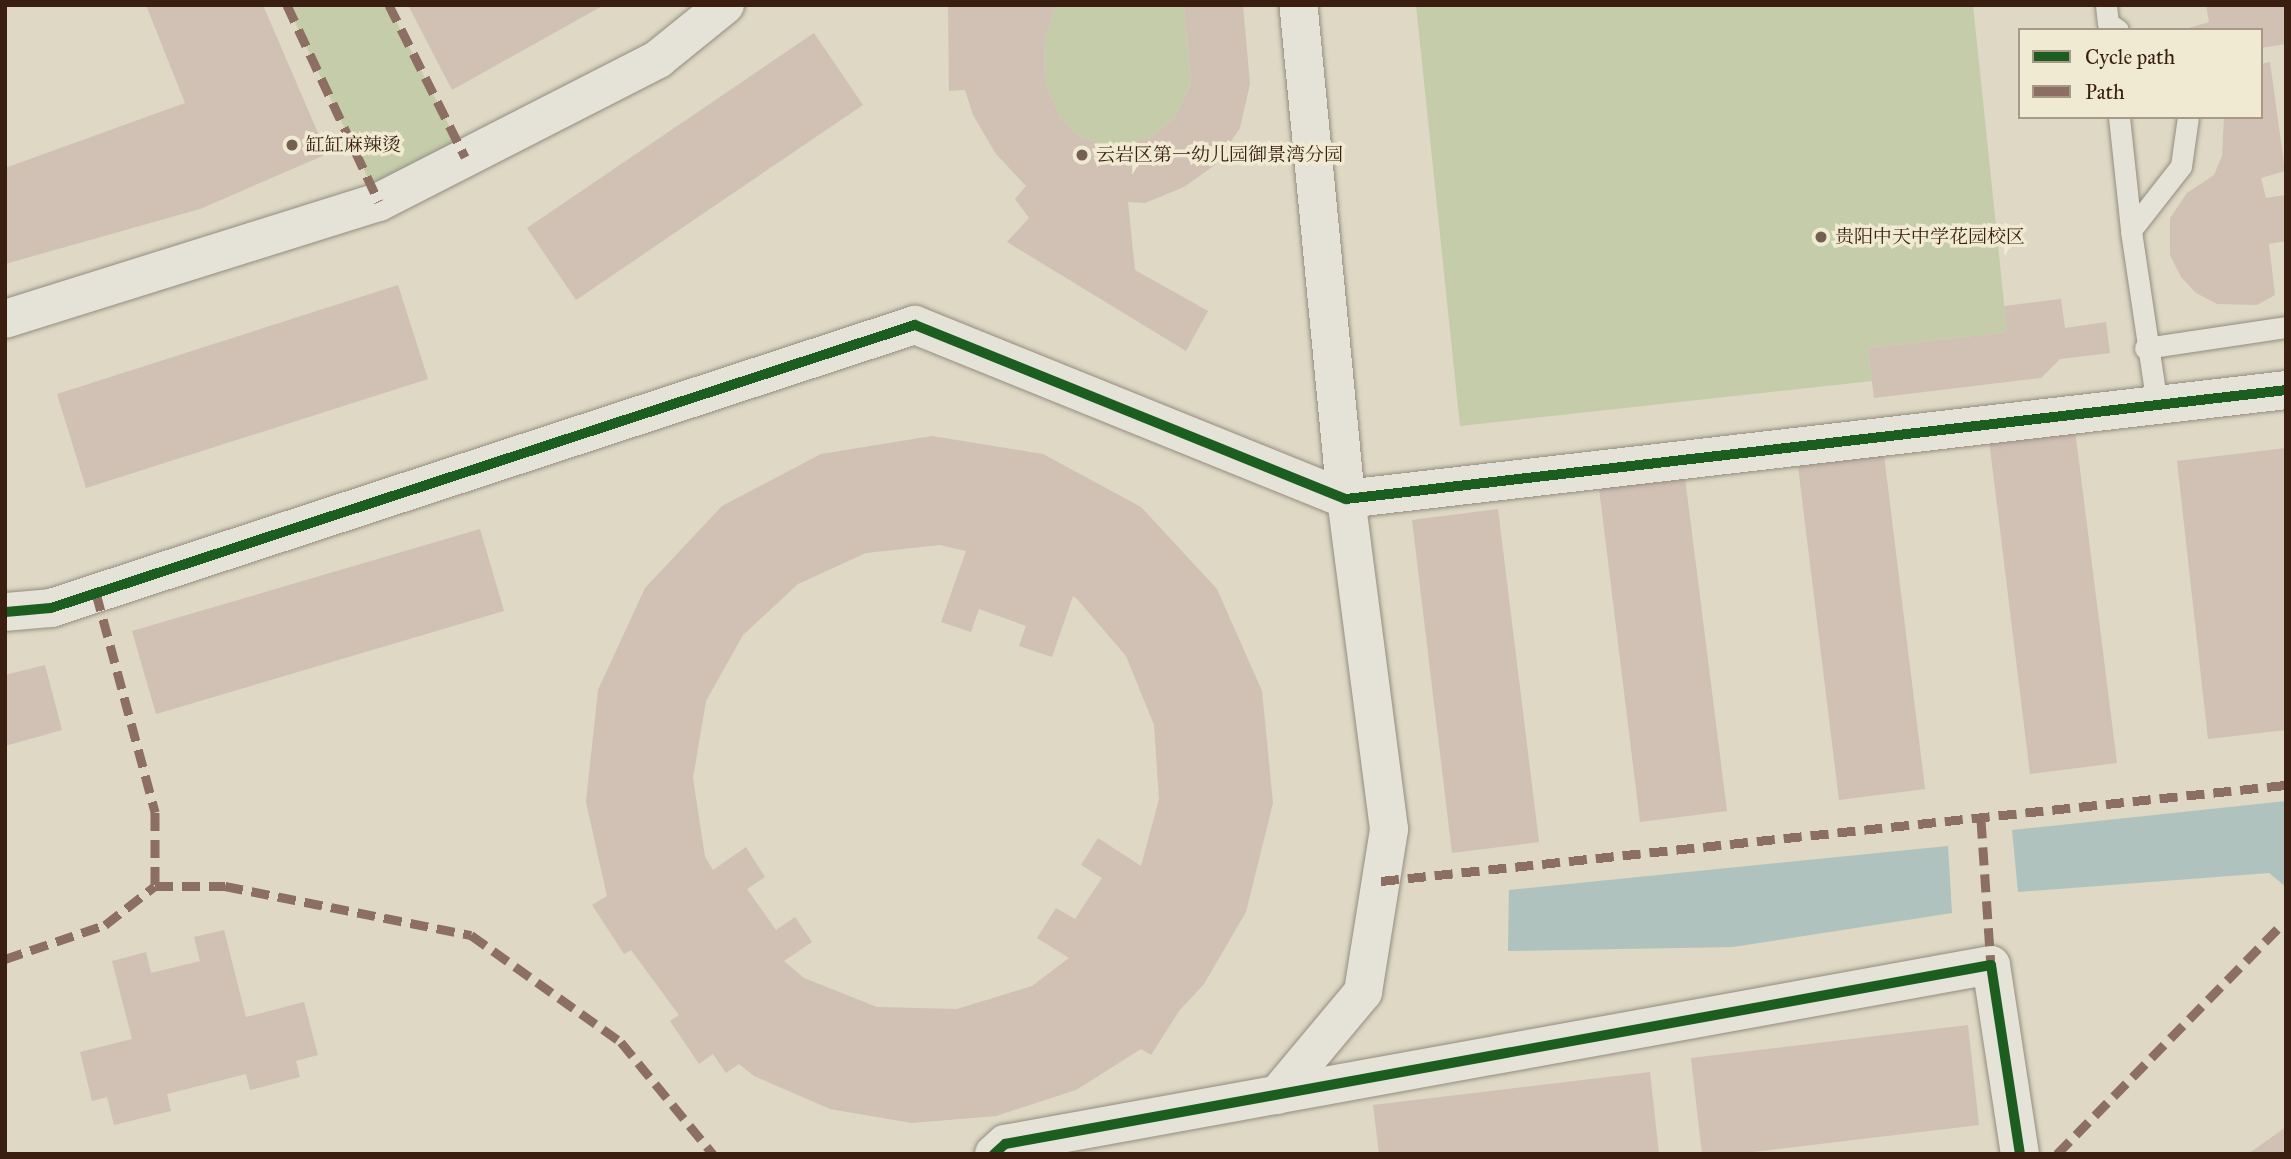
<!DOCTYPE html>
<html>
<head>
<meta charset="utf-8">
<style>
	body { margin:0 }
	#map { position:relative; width:2291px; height:1159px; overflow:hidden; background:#ded8c4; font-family:"IM FELL Great Primer","Noto Serif SC",serif }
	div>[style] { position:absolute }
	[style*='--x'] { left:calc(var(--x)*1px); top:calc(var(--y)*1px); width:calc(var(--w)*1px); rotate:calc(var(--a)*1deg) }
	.green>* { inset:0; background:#c4ccaa }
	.water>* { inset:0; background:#afc2bd }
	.building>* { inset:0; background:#d1c0b4 }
	.roads { filter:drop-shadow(0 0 2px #948d80) drop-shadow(0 0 2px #948d80) }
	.lane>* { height:21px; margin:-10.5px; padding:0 10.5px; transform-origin:10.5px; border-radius:10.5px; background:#e5e2d8 }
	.street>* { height:38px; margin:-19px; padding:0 19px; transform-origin:19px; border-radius:19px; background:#e5e2d8 }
	.quiet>* { height:9px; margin-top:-4.5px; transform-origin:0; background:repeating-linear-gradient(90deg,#8d6e63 0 18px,transparent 0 27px) }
	.cycleway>* { height:10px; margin:-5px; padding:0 5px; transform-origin:5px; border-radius:5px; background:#1b5e20 }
	.dots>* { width:19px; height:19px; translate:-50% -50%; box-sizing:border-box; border:4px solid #f0ead2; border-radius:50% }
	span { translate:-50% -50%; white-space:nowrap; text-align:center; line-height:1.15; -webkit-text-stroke:7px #f0ead2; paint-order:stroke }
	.poi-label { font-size:19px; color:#3a1f11 }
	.left { translate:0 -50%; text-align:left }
	.frame { position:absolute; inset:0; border:7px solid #3a1f11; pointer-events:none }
	.legend { position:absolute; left:2018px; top:28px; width:245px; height:91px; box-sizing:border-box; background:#f0ead2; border:2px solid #a79985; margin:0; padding:9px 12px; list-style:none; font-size:21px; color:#3a1f11 }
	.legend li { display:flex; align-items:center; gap:14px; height:35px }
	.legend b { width:35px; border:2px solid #a79985 }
</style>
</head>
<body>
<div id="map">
	<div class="green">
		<div style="clip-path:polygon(287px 5px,388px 5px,465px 157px,379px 202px)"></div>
		<div style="clip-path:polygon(1056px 5px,1184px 5px,1191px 84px,1174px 118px,1153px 136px,1117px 147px,1079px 137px,1061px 118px,1045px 84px,1044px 41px)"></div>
		<div style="clip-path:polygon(1416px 5px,1973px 5px,2007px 332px,1868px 348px,1872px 381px,1460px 426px)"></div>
	</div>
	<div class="water">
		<div style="clip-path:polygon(2286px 801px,2286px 887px,2269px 873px,2018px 892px,2012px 830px)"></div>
		<div style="clip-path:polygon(1948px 846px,1952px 913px,1733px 947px,1508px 951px,1509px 890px)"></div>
	</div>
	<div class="building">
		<div style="clip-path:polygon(146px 5px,263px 5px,327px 154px,200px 209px,5px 264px,5px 168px,185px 103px)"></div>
		<div style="clip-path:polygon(408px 5px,604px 5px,452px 90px)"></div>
		<div style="clip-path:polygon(948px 5px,1056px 5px,1044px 41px,1045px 84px,1061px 118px,1079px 137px,1117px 147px,1153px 136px,1174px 118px,1191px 84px,1184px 5px,1243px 5px,1250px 84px,1240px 128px,1215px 165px,1184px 187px,1145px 203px,1128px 202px,1135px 270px,1208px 311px,1186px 351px,1007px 242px,1029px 218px,1015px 199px,1026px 186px,996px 154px,973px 115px,965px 90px,949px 91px)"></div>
		<div style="clip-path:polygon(2206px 5px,2286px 5px,2286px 44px,2261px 48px,2261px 30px,2182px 30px,2209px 22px)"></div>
		<div style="clip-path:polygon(814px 33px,863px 105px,576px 300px,527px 228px)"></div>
		<div style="clip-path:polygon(2270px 62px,2285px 171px,2261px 178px,2266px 198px,2286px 195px,2286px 241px,2269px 244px,2275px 295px,2257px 305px,2217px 304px,2196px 293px,2181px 277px,2170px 255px,2170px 218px,2187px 193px,2214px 175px,2222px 156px,2224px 117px,2261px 117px,2261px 64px)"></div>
		<div style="clip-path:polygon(398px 285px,428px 379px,86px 488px,57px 394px)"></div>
		<div style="clip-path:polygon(2061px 299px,2065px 328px,2106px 322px,2110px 353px,2060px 359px,2041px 378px,1874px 398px,1868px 348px,2007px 332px,2004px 306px)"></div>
		<div style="clip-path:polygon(2075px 430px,2117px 763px,2030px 774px,1989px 440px)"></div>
		<div style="clip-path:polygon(evenodd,932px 436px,1043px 454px,1141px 507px,1217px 589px,1262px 691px,1273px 803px,1246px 912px,1204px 984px,1179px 1011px,1151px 1055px,1141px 1049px,1076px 1090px,996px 1116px,912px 1123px,830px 1109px,754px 1076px,739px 1064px,726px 1073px,713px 1054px,699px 1064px,670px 1021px,679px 1015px,631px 950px,624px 954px,592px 905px,607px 896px,586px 802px,598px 690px,645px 588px,722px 506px,821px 454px,932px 436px,940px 545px,966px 551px,941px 622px,971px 632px,979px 609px,1026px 626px,1019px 646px,1052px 657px,1073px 596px,1077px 599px,1126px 656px,1154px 725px,1159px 799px,1141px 866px,1098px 838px,1081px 865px,1102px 878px,1075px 919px,1056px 908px,1037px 938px,1069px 958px,1032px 986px,957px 1009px,877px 1007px,804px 978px,784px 961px,812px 942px,795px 917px,776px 930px,747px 889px,765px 877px,746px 847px,713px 870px,705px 857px,693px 778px,706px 701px,743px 635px,798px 584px,866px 553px,940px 545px)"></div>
		<div style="clip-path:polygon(2286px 448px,2286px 730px,2208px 739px,2177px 461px)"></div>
		<div style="clip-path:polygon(1884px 455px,1925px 789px,1839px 800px,1798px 466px)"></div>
		<div style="clip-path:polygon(1685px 478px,1727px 811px,1640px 822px,1599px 488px)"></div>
		<div style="clip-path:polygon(1498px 509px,1539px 842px,1452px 853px,1412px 520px)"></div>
		<div style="clip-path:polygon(480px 529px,504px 611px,156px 714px,132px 631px)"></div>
		<div style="clip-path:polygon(45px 665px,62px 730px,5px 746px,5px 675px)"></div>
		<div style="clip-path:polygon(224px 930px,246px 1017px,304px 1002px,318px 1055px,296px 1061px,300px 1077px,250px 1090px,246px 1074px,167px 1094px,171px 1111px,114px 1125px,107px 1097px,92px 1101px,80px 1052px,132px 1039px,112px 961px,146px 952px,151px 973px,200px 961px,194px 937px)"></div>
		<div style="clip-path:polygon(1968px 1025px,1979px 1125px,1736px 1154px,1702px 1154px,1691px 1058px)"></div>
		<div style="clip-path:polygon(1650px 1072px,1659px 1154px,1379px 1154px,1373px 1105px)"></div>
		<div style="clip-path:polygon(2286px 1127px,2286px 1154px,2248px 1154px)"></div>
	</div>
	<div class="roads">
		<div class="lane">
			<div style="--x:2106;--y:5;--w:18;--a:84"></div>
			<div style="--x:2108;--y:23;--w:12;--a:35"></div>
			<div style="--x:2119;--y:117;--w:114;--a:83.9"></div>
			<div style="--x:2145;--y:348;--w:143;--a:-8.5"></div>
			<div style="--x:2157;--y:405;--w:177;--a:-98.5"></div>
			<div style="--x:2131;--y:230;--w:81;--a:-52"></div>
			<div style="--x:2181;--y:166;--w:49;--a:-81.9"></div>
		</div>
		<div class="street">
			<div style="--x:5;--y:319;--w:392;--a:-17.4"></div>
			<div style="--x:379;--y:202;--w:314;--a:-27.1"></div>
			<div style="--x:658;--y:59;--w:86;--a:-38.9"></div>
			<div style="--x:5;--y:612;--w:46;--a:-5"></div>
			<div style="--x:51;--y:608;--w:909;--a:-18.14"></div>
			<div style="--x:915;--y:325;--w:465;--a:22"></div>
			<div style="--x:1346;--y:499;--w:946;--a:-6.61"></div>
			<div style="--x:1277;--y:1095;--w:134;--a:-50.1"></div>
			<div style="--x:1363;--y:992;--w:165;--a:-80.9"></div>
			<div style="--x:1389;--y:829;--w:333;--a:-97.4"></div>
			<div style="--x:1346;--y:499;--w:496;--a:-95.5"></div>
			<div style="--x:994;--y:1154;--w:15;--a:-42"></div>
			<div style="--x:1005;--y:1144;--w:1002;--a:-10.29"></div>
			<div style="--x:1991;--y:965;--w:191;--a:81.3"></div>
		</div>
	</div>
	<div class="quiet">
		<div style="--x:287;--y:5;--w:217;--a:65"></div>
		<div style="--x:389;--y:5;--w:170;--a:63.4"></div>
		<div style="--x:96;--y:593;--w:227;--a:74.9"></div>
		<div style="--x:155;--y:812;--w:74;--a:90"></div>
		<div style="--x:1981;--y:820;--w:145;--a:86.1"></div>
		<div style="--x:1381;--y:881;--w:910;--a:-6.06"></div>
		<div style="--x:5;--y:959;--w:106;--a:-18.8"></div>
		<div style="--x:105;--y:925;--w:63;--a:-38"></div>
		<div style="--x:155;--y:886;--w:70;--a:0"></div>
		<div style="--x:225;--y:886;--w:251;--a:11.3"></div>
		<div style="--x:471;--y:935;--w:184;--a:35.5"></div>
		<div style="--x:621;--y:1042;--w:145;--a:50.6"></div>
		<div style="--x:2057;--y:1154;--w:316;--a:-45.6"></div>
	</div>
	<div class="cycleway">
		<div style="--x:5;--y:612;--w:46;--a:-5"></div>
		<div style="--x:51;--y:608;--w:909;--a:-18.14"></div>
		<div style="--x:915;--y:325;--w:465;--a:22"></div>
		<div style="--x:1346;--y:499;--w:946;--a:-6.61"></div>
		<div style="--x:994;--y:1154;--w:15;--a:-42"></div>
		<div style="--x:1005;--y:1144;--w:1002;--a:-10.29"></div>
		<div style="--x:1991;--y:965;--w:191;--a:81.3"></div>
	</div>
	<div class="dots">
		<div style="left:292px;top:145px;background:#736050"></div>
		<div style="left:1082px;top:155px;background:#736050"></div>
		<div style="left:1821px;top:237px;background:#736050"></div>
	</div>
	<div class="poi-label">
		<span class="left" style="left:306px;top:145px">缸缸麻辣烫</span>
		<span class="left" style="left:1096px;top:155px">云岩区第一幼儿园御景湾分园</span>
		<span class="left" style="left:1835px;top:237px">贵阳中天中学花园校区</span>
	</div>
	<div class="frame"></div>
	<ul class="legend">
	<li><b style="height:9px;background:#1b5e20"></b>Cycle path</li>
	<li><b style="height:9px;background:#8d6e63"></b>Path</li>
	</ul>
</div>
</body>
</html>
